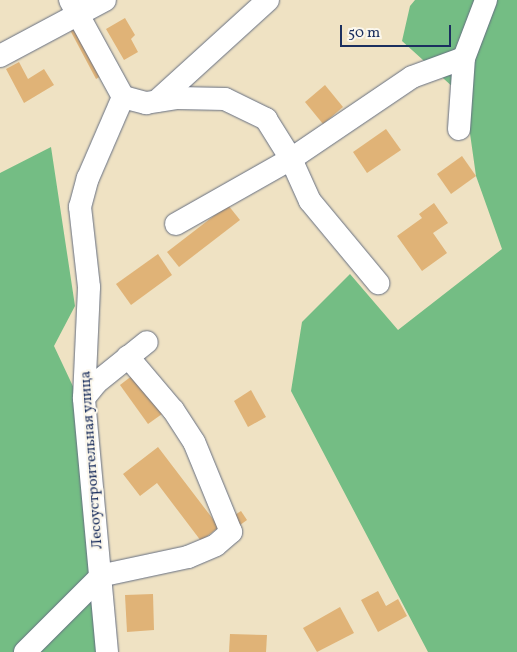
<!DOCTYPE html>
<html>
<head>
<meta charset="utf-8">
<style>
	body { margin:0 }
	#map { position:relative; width:517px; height:652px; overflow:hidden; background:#efe2c3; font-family:Vollkorn,serif }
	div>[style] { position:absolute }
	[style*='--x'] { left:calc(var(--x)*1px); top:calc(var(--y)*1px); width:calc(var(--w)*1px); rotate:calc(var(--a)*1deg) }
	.forest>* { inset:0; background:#74bd84 }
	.building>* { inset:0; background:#e0b377 }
	.roads { filter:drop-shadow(0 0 1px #656e81) drop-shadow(0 0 1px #656e81) }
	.minor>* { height:22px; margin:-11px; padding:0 11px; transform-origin:11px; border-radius:11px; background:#fff }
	span { translate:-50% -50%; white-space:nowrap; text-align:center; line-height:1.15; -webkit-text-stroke:4px #fbf7ec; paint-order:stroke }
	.street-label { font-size:15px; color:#1b2f5e }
	.scale { position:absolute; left:340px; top:25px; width:111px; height:22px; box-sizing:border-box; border:2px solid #1b2f5e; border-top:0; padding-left:6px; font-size:15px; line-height:18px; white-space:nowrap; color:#1b2f5e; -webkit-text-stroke:4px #fbf7ec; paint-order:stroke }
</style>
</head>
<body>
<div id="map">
	<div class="forest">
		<div style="clip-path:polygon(415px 0,517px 0,517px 652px,428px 652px,291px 391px,302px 322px,350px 274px,398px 330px,502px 249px,476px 176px,465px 98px,402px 41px,410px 6px)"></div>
		<div style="clip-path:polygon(51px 147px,75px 306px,54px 346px,78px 397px,97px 652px,0 652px,0 173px)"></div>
	</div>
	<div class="building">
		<div style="clip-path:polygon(125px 18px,135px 35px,131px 39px,138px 52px,124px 60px,106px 29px)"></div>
		<div style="clip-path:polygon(81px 25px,106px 73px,96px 79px,70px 30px)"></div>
		<div style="clip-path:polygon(19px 62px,28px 79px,44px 69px,54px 85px,24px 103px,6px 69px)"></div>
		<div style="clip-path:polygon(325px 85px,343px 107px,323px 124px,305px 102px)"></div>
		<div style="clip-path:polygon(386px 129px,401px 150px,367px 173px,353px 152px)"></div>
		<div style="clip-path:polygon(462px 156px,476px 176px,451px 194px,437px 174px)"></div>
		<div style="clip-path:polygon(434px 203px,448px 223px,433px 233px,447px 253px,422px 271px,397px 236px,422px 218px,419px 214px)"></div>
		<div style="clip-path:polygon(228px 205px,240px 220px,179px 267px,167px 252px)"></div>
		<div style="clip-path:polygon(158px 254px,172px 275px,131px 305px,116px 284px)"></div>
		<div style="clip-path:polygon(133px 375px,162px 414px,148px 424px,120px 385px)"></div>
		<div style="clip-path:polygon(251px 390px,266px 417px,248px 427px,234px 401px)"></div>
		<div style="clip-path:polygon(158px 447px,219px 527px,201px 541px,157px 483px,140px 496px,123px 474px)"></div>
		<div style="clip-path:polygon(241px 511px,247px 520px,236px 528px,230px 518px)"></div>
		<div style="clip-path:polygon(378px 591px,386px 606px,398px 599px,407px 616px,378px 632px,361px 600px)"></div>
		<div style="clip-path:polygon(153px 594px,154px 630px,127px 632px,125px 595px)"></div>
		<div style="clip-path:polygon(340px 607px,354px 633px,317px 652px,303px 628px)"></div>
		<div style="clip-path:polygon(230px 634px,267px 635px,266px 652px,229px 652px)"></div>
	</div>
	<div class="roads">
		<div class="minor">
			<div style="--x:70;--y:0;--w:111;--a:61.3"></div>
			<div style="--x:0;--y:56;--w:119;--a:-28.1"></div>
			<div style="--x:123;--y:97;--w:24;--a:15"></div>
			<div style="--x:146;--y:103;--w:32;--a:-9"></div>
			<div style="--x:178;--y:98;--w:47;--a:1.2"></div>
			<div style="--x:225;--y:99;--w:46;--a:26"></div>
			<div style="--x:266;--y:119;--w:47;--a:58"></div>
			<div style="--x:291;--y:159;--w:46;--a:65.7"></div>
			<div style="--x:310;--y:201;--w:107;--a:50.3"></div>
			<div style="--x:157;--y:101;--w:150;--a:-42.3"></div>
			<div style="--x:459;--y:129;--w:71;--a:-86"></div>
			<div style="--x:464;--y:58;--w:62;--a:-69.2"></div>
			<div style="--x:176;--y:224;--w:132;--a:-29.5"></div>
			<div style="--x:291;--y:159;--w:146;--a:-34.1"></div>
			<div style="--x:412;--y:77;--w:55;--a:-20.1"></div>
			<div style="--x:84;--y:398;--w:19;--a:-51"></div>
			<div style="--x:96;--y:383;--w:65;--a:-38.8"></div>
			<div style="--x:104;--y:575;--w:86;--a:-12.1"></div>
			<div style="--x:188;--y:557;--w:30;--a:-23"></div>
			<div style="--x:216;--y:545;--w:20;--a:-41"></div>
			<div style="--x:231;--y:532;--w:97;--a:-112.3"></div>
			<div style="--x:194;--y:442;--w:38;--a:-123"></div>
			<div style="--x:173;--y:410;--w:70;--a:-130.3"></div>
			<div style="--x:25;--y:652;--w:109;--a:-45"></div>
			<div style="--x:107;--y:652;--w:255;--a:-95.2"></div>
			<div style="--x:84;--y:398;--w:111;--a:-87.4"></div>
			<div style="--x:89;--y:287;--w:81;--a:-96.4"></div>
			<div style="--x:80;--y:207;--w:30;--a:-75"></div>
			<div style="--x:88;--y:178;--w:88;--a:-66.6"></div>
		</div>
	</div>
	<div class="street-label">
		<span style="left:92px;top:460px;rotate:-94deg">Лесоустроительная улица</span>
	</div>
	<div class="scale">50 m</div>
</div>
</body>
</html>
